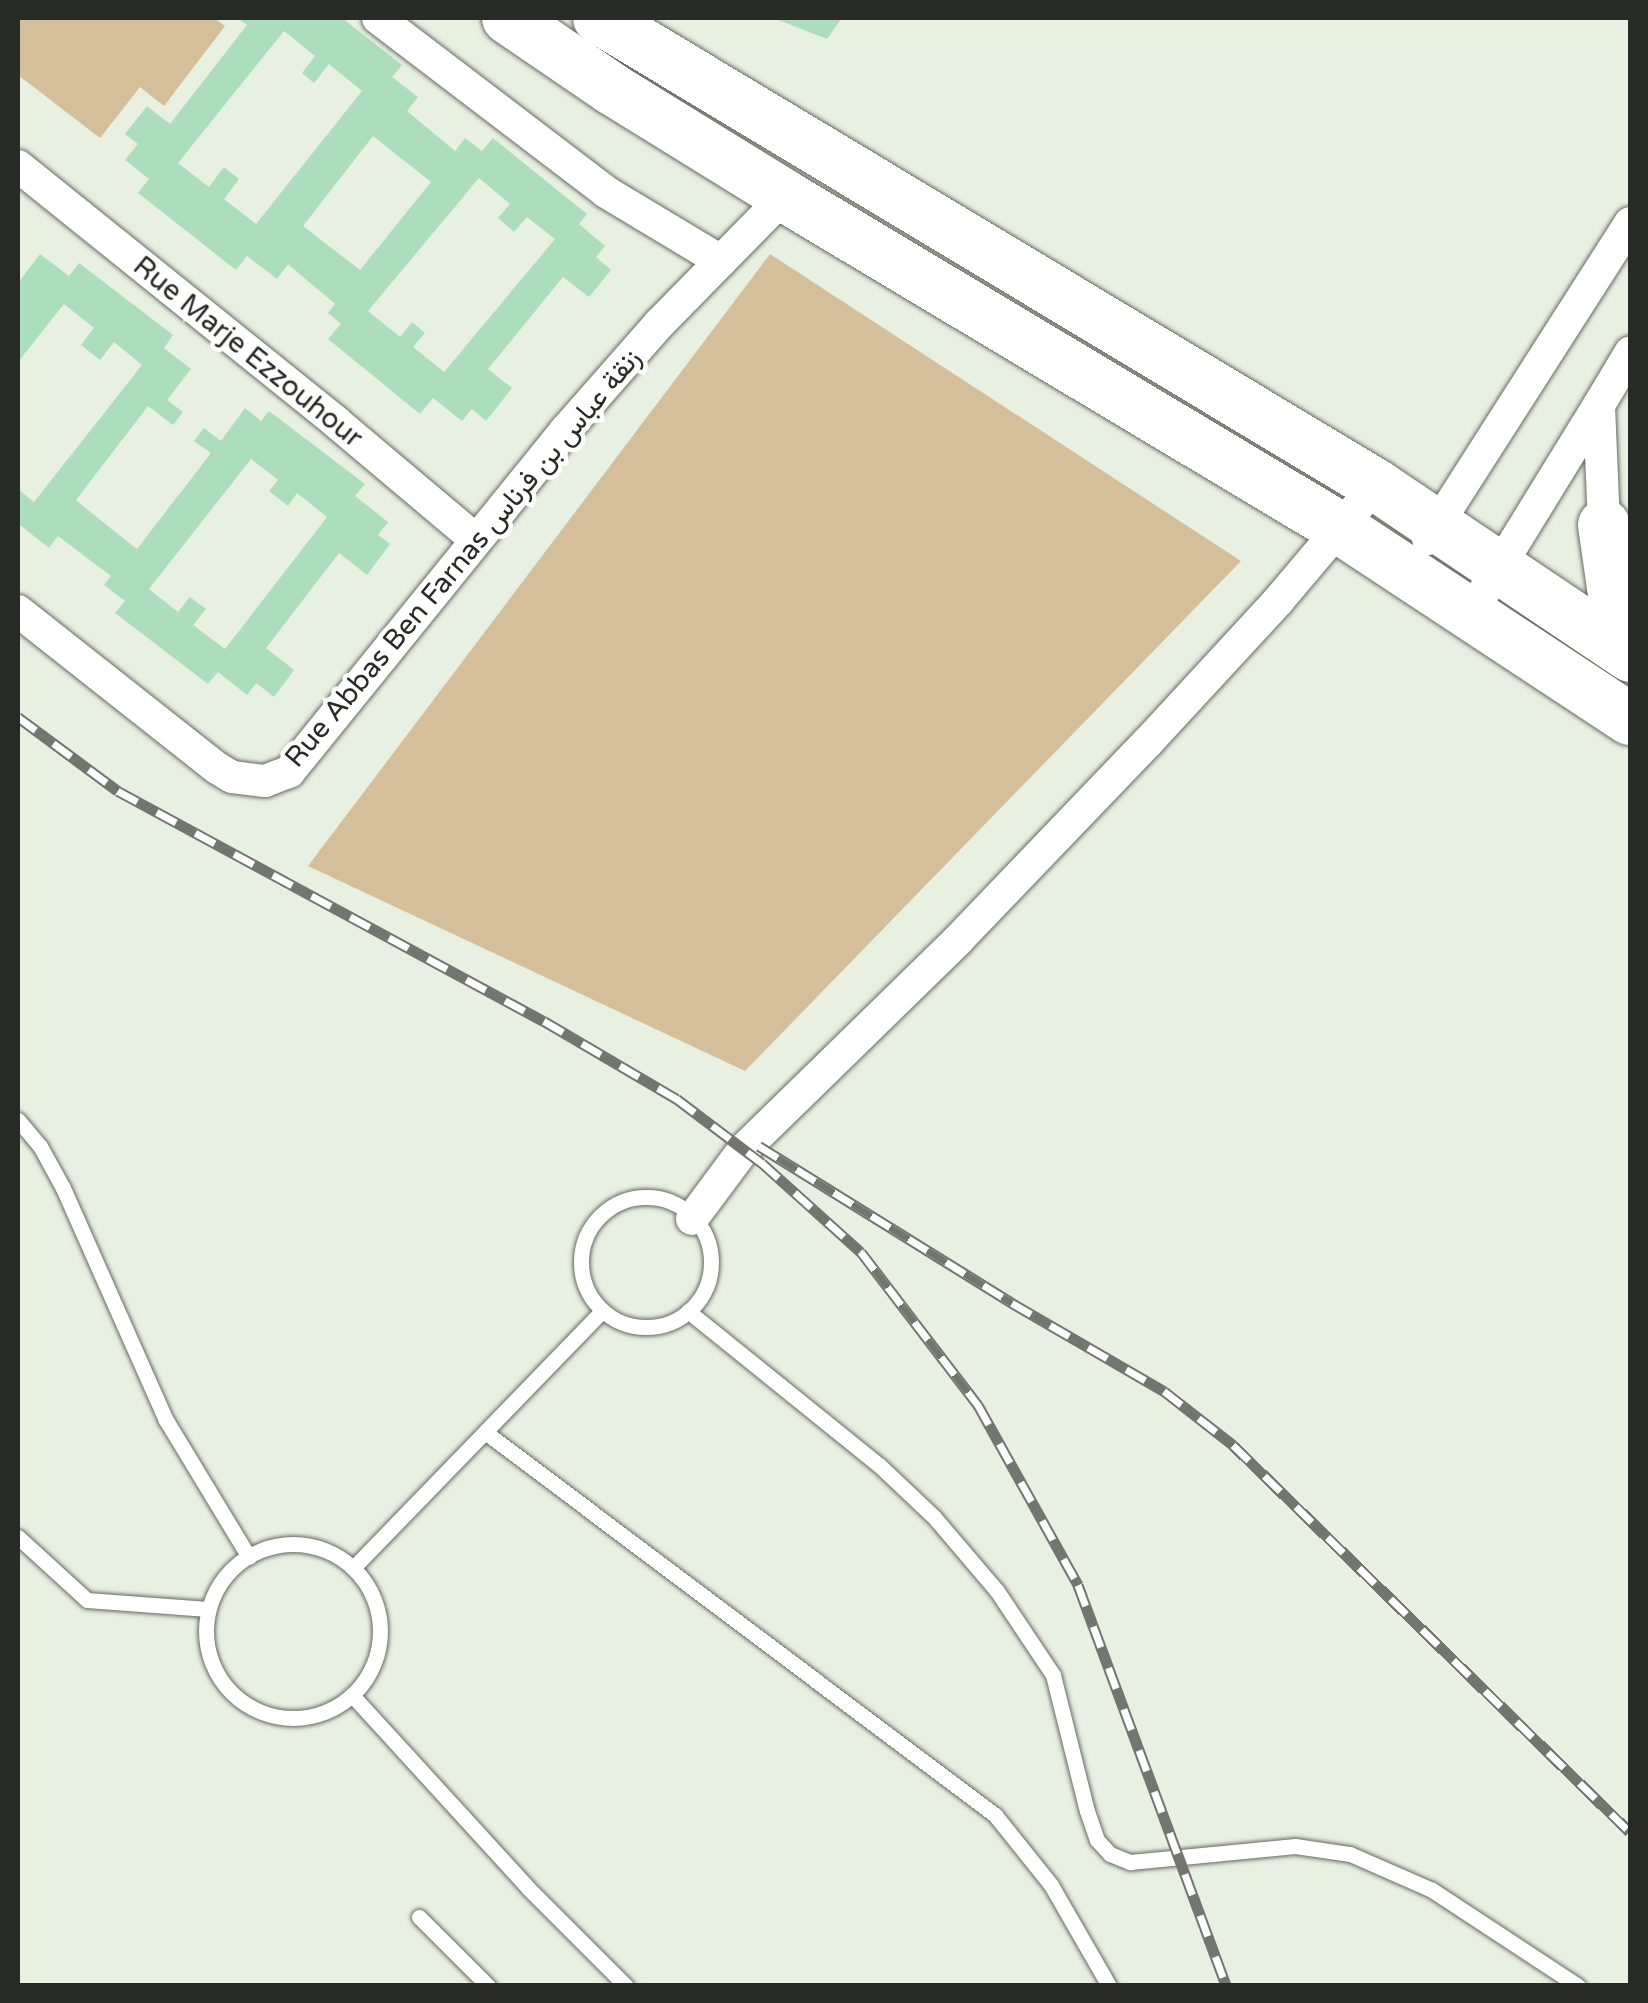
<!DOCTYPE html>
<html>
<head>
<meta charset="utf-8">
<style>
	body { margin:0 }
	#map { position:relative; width:1648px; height:2003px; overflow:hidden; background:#e8f0e2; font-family:"Varela Round",Vazirmatn,sans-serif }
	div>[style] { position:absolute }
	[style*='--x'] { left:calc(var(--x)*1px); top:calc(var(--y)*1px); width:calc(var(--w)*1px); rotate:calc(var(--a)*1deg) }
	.green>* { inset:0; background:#d4bf9a }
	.building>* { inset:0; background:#acddbd }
	.roads { filter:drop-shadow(0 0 2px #656b5f) drop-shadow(0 0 2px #656b5f) }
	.service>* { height:15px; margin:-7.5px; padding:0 7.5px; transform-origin:7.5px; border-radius:7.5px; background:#fff }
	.service>.ring { margin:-7.5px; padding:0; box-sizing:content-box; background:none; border:15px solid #fff; border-radius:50% }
	.minor>* { height:32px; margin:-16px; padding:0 16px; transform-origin:16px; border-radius:16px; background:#fff }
	.primary>* { height:52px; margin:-26px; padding:0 26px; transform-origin:26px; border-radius:26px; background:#fff }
	.rail>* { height:11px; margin-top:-5.5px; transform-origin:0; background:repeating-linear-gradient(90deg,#fff 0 22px,#72766e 0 44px); box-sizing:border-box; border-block:2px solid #72766e }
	span { translate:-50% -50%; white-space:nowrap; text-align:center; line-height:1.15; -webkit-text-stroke:9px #fff; paint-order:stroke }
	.street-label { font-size:28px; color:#282a25 }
	.frame { position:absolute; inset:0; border:20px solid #282a25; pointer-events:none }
</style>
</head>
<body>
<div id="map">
	<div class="green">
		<div style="clip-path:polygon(18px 18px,214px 18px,225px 26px,164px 106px,140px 87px,100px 138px,18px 75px)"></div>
		<div style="clip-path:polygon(770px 254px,1241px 561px,745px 1071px,308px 866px)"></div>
	</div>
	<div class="building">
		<div style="clip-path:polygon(evenodd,237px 18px,342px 18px,402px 65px,392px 77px,418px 97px,407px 111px,455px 151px,465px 138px,482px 151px,493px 138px,587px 214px,579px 224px,605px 246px,596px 257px,611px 270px,589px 297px,563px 277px,488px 369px,512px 388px,486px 421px,472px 409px,462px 421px,433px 398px,420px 414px,328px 339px,341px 324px,328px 313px,335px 304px,288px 264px,277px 279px,247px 256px,236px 270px,138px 193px,149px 179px,125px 160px,138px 144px,125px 134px,147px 106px,170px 124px,247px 25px,237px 18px,284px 31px,315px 56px,302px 73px,314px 83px,329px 64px,362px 91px,256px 224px,224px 199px,239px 179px,224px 167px,209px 187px,178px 163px,284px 31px,237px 18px,373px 136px,431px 182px,360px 270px,303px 226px,373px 136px,237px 18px,479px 178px,510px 204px,498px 218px,514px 232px,527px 217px,555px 239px,444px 372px,413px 347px,425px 333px,412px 322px,400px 337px,368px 311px,479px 178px)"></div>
		<div style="clip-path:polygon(773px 18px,842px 18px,827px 39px)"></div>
		<div style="clip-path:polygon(evenodd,40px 254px,69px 276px,79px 263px,173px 335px,164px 348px,191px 369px,167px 400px,183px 412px,173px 425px,148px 406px,76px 500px,109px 527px,137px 549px,211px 453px,194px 441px,204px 428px,221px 441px,245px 408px,261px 421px,269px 411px,365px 484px,355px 496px,388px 522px,378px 535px,390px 544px,367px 575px,339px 553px,266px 648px,294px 670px,274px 697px,256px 683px,247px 695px,218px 672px,208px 684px,115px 613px,125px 601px,104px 585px,111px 576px,58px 536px,49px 548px,20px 525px,18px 528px,18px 489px,34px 502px,142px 365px,114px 342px,100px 360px,81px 345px,94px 328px,64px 304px,18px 362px,18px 283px,40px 254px,251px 459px,278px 480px,269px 491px,288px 506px,297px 493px,327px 517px,225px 649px,193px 625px,206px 609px,190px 597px,178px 612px,149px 589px,251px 459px)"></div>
	</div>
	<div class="roads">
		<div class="service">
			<div style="--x:18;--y:1120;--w:34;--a:50"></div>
			<div style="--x:40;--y:1146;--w:48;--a:61.3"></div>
			<div style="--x:63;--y:1188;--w:254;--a:66.1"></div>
			<div style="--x:166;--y:1420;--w:160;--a:58.8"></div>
			<div class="ring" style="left:581px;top:1197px;width:115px;height:115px"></div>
			<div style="--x:688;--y:1311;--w:245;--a:38.9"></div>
			<div style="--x:879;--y:1465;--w:76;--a:43.4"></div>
			<div style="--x:934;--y:1517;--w:97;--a:49.6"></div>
			<div style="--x:997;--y:1591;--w:101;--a:56.3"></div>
			<div style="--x:1053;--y:1675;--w:140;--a:76"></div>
			<div style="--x:1087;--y:1811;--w:31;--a:71"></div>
			<div style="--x:1097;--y:1840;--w:19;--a:47"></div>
			<div style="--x:1110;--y:1854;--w:22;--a:22"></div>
			<div style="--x:1130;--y:1862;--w:166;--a:-5.5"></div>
			<div style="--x:1295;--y:1846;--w:56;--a:8.3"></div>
			<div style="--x:1350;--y:1854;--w:90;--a:23.7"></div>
			<div style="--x:1432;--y:1890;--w:175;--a:33.3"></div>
			<div style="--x:485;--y:1432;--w:638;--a:36.91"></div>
			<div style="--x:995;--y:1815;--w:90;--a:51.3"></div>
			<div style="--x:1051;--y:1885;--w:116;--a:60.1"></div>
			<div style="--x:18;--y:1537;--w:93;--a:42.4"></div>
			<div style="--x:87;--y:1600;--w:121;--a:4.3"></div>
			<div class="ring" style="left:206px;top:1544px;width:159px;height:159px"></div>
			<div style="--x:353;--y:1568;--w:358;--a:-45.9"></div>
			<div style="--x:352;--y:1695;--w:261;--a:47.6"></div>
			<div style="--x:528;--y:1888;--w:139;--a:45"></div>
			<div style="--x:419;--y:1917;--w:98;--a:45"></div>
		</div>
		<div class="minor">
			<div style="--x:378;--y:18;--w:287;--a:37.3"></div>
			<div style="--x:606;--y:192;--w:134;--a:31"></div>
			<div style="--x:18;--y:166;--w:408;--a:38.8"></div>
			<div style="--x:336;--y:422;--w:183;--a:40.1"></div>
			<div style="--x:1620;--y:535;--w:19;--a:-148"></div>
			<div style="--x:1604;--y:525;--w:120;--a:-92.4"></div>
			<div style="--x:1599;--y:405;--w:61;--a:-59.2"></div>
			<div style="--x:1428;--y:539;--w:375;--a:-57.4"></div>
			<div style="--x:18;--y:611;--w:253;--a:38.3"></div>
			<div style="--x:217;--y:768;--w:17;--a:31"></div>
			<div style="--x:232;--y:777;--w:33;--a:7"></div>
			<div style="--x:265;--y:781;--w:26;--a:-21"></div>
			<div style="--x:289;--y:772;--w:439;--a:-51"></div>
			<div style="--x:565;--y:431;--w:142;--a:-48.7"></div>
			<div style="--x:659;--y:324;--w:180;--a:-45.5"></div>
			<div style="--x:1469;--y:616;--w:248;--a:-58.4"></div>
			<div style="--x:692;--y:1219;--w:87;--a:-53.4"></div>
			<div style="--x:744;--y:1149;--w:299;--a:-44.3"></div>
			<div style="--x:958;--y:940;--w:274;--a:-46.2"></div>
			<div style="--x:1148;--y:742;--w:192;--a:-47.3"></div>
			<div style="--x:1278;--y:601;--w:152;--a:-49.8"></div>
		</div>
		<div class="primary">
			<div style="--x:508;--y:18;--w:126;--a:34.3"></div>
			<div style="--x:612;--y:89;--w:203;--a:31.7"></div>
			<div style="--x:785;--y:196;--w:647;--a:30.89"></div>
			<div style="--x:1340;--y:528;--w:347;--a:33.4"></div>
			<div style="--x:599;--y:18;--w:907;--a:31.01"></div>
			<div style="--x:1376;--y:485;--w:306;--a:33.9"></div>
			<div style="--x:1604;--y:525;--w:126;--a:81.8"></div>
		</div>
	</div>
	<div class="rail">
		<div style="--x:18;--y:717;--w:124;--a:36.5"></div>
		<div style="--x:118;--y:791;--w:484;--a:28.4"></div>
		<div style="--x:544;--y:1021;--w:154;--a:30.4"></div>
		<div style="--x:677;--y:1099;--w:106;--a:37"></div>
		<div style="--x:762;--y:1163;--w:133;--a:42"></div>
		<div style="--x:861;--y:1252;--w:193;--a:52.6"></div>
		<div style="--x:978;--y:1405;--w:206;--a:60.9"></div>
		<div style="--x:1078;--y:1585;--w:427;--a:69.7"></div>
		<div style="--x:759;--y:1146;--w:298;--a:31.8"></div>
		<div style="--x:1012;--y:1303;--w:176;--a:30.1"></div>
		<div style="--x:1164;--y:1391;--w:88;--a:38"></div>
		<div style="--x:1233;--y:1445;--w:554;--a:44.27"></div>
	</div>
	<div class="street-label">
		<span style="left:248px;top:352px;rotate:39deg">Rue Marje Ezzouhour</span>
		<span style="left:463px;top:558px;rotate:-50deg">Rue Abbas Ben Farnas زنقة عباس بن فرناس</span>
	</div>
	<div class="frame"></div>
</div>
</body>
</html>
